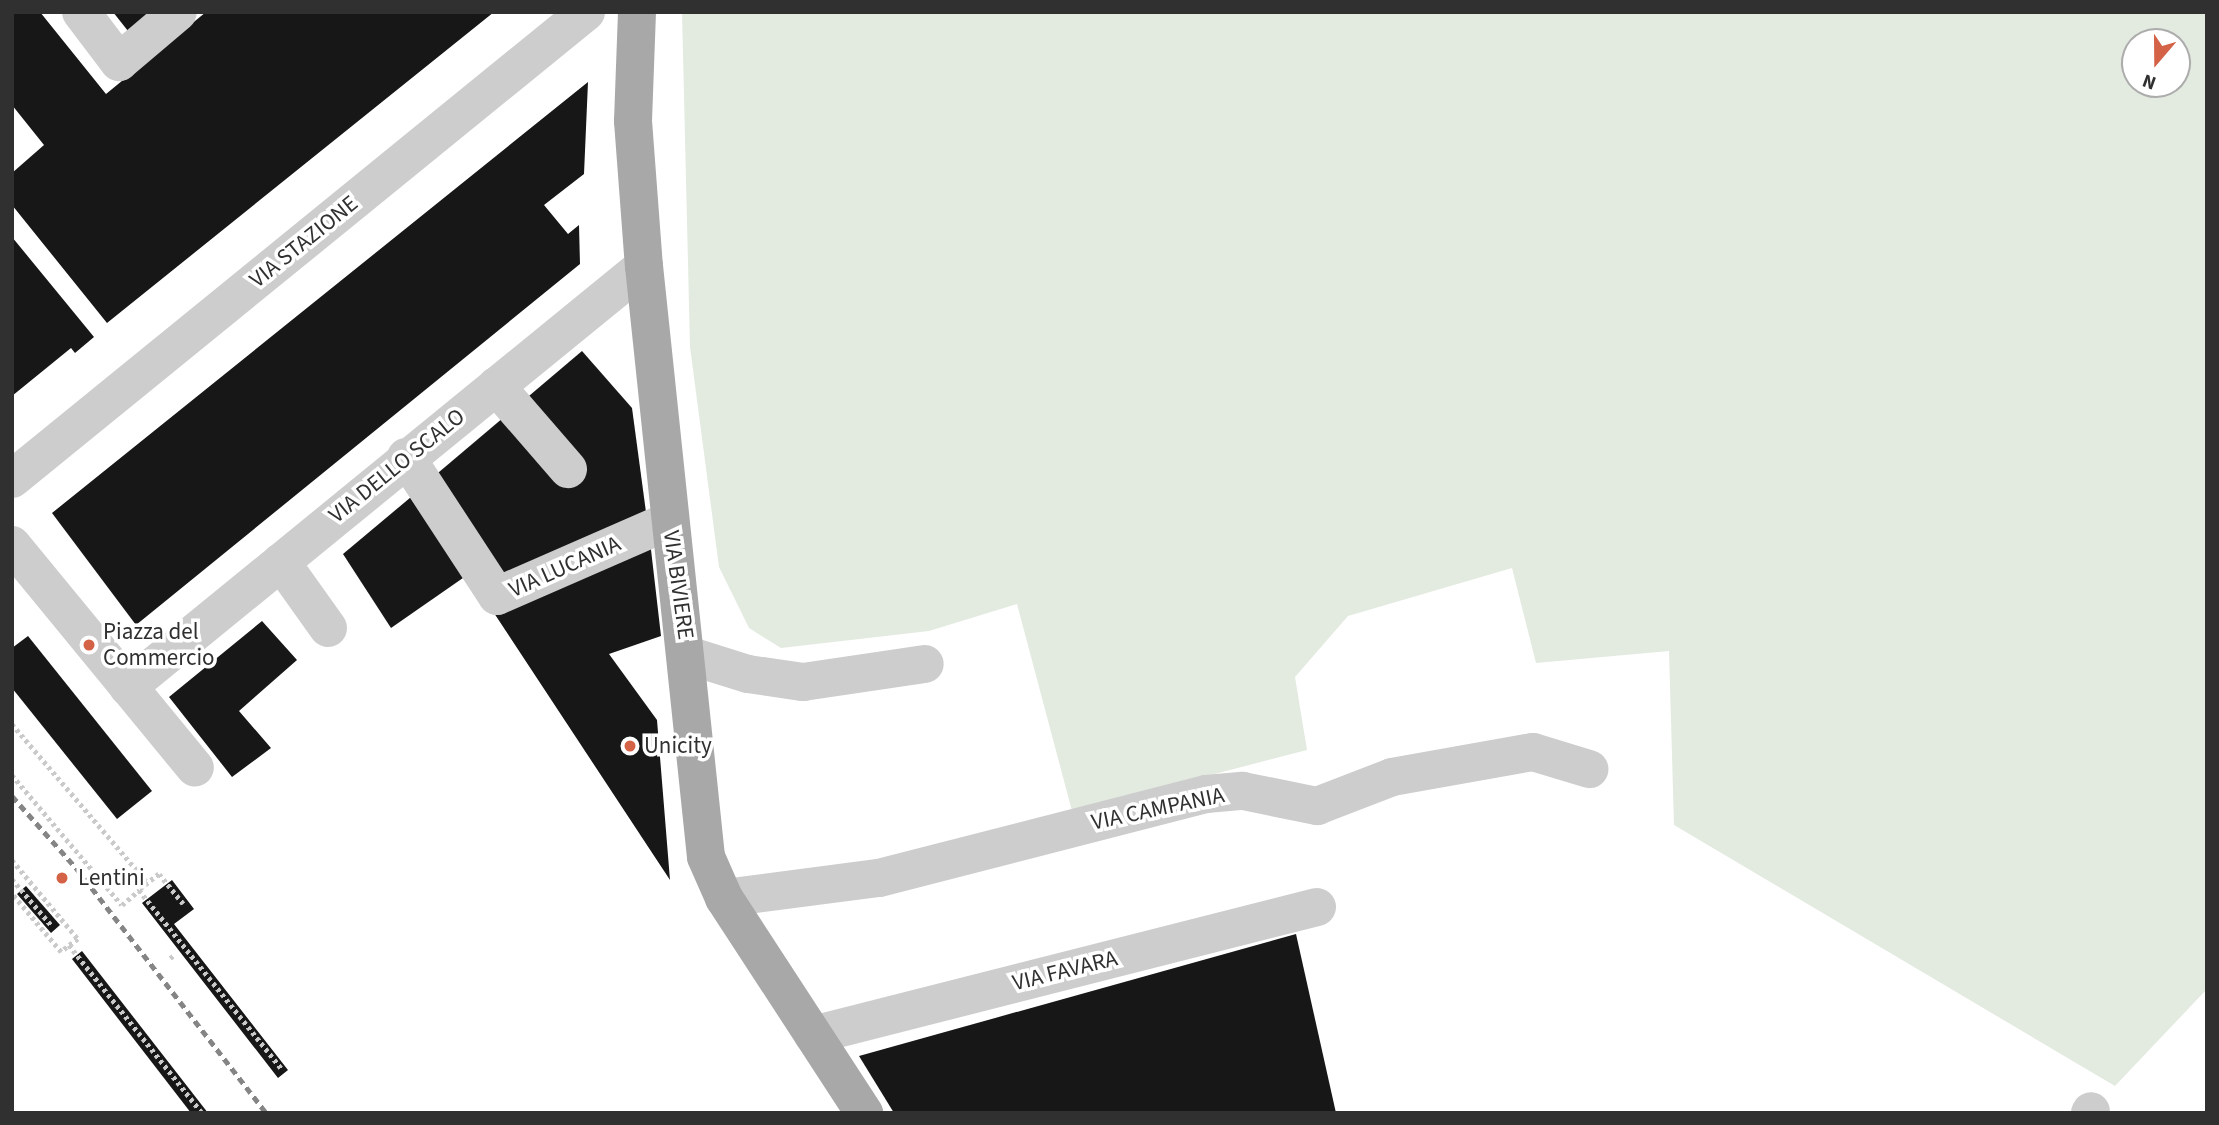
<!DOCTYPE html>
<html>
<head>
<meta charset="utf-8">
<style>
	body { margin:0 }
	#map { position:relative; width:2219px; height:1125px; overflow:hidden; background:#fff; font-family:"Source Sans 3",sans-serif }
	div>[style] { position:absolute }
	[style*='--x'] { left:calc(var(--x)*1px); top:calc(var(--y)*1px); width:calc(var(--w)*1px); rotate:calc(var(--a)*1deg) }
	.green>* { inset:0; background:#e3ebe0 }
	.building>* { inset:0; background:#171717 }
	.path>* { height:4.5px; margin-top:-2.25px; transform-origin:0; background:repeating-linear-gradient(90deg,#cacaca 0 3.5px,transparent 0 7px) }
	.minor>* { height:38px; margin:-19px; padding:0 19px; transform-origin:19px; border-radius:19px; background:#cdcdcd }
	.major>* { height:38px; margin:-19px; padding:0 19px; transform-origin:19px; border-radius:19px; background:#a8a8a8 }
	.rail>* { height:5px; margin-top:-2.5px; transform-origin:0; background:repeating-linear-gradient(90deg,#858585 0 7px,transparent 0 12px) }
	.dots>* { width:19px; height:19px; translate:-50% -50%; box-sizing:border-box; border:4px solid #fff; border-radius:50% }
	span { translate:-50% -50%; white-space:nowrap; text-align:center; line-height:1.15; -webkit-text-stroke:7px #fff; paint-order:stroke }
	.street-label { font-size:23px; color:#303030 }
	.poi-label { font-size:23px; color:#303030 }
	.left { translate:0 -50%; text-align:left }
	.frame { position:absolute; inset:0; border:14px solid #303030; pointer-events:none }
	.north { position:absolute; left:2121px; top:28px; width:70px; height:70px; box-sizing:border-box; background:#fff; border:2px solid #acacac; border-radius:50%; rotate:200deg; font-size:19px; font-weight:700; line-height:28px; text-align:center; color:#303030 }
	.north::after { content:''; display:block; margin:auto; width:24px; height:32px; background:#d36247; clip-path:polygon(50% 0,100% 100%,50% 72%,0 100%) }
</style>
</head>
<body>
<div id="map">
	<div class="green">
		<div style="clip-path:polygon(evenodd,682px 12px,2207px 12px,2207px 989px,2115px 1086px,1674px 825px,1669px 651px,1536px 663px,1512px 568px,1348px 616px,1295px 677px,1307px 750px,1072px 811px,1017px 604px,929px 631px,781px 648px,749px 628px,719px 567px,690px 347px,682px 12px,2135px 42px,2177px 42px,2177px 84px,2135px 84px,2135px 42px)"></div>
	</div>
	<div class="building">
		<div style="clip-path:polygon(12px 12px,40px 12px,106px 94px,206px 12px,494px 12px,107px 323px,12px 205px,12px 173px,44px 145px,12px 105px)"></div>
		<div style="clip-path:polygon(113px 12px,151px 12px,128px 31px)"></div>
		<div style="clip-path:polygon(588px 82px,584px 174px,544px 205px,568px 234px,579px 225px,580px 264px,136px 625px,52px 513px)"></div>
		<div style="clip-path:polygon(12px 237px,94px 337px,75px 353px,71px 348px,12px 396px)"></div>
		<div style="clip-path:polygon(582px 351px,632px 408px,648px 527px,503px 588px,432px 478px)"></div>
		<div style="clip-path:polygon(417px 492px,473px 571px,391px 628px,343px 554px)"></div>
		<div style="clip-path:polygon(650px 541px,661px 636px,609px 654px,657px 720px,670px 880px,494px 613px)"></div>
		<div style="clip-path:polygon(262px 621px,297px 660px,239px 711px,271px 748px,232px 777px,169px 697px)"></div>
		<div style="clip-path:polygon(28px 636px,152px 791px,117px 819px,12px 688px,12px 648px)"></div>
		<div style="clip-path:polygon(172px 880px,194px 909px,174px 924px,288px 1070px,278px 1078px,142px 903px)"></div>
		<div style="clip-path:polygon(26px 886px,60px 925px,51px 933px,17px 894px)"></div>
		<div style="clip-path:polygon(1296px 934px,1336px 1113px,894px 1113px,859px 1056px)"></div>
		<div style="clip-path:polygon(82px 951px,208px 1113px,191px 1113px,72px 959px)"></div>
	</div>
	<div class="path">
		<div style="--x:12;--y:724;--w:209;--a:49.5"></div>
		<div style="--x:12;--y:775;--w:170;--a:49.8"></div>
		<div style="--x:122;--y:905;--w:23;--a:-41"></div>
		<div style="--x:12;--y:860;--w:103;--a:50.1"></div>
		<div style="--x:78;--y:939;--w:21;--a:143"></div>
		<div style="--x:61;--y:952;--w:76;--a:-130.2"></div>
		<div style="--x:12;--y:879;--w:62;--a:49.6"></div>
		<div style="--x:183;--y:904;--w:38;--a:-129"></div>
		<div style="--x:159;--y:874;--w:26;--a:141"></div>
		<div style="--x:139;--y:890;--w:228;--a:51.4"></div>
		<div style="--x:69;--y:945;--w:214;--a:51.6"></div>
		<div style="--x:170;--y:958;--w:4;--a:-34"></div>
	</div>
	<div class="minor">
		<div style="--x:81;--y:12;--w:63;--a:52.8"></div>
		<div style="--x:119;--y:62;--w:77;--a:-40.3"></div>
		<div style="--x:496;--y:386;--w:110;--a:49.1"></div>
		<div style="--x:406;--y:457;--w:166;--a:56.8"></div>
		<div style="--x:497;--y:596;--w:188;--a:-23.6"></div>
		<div style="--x:12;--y:479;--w:740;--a:-39.13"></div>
		<div style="--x:12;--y:545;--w:288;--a:50.6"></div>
		<div style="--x:281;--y:562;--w:81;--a:54.5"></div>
		<div style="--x:687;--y:655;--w:64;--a:17.3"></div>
		<div style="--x:748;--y:674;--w:56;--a:8.3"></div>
		<div style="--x:803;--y:682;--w:123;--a:-8.4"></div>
		<div style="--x:128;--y:687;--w:666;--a:-39.21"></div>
		<div style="--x:724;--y:898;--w:156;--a:-7.4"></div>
		<div style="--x:879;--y:878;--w:338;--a:-14.4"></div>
		<div style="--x:1206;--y:794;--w:37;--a:-5"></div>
		<div style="--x:1243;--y:791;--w:76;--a:11.5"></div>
		<div style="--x:1317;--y:806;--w:80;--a:-21.1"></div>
		<div style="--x:1392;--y:777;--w:143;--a:-10.1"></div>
		<div style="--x:1533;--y:752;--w:59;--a:16.9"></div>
		<div style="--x:813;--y:1035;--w:520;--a:-14.25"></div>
		<div style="--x:2090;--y:1113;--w:2;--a:-63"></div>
	</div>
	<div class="major">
		<div style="--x:637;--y:12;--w:109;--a:92.1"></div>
		<div style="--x:633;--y:121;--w:145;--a:85.7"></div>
		<div style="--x:644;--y:266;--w:594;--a:84.01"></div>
		<div style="--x:706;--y:857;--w:45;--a:66.3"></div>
		<div style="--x:724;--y:898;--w:257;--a:56.9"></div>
	</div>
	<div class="rail">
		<div style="--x:12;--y:796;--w:98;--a:48.3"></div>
		<div style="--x:77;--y:869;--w:309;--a:52.2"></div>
	</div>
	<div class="dots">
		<div style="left:89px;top:645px;background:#d36247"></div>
		<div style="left:630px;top:746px;background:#d36247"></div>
		<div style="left:62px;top:878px;background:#d36247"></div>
	</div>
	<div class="street-label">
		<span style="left:304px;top:242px;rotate:-39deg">VIA STAZIONE</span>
		<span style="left:397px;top:466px;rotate:-39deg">VIA DELLO SCALO</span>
		<span style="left:565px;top:567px;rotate:-24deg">VIA LUCANIA</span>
		<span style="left:678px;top:585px;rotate:82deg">VIA BIVIERE</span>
		<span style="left:1158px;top:809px;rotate:-12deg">VIA CAMPANIA</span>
		<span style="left:1065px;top:971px;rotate:-14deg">VIA FAVARA</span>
	</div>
	<div class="poi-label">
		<span class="left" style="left:103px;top:645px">Piazza del<br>Commercio</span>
		<span class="left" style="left:644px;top:746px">Unicity</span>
		<span class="left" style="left:78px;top:878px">Lentini</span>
	</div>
	<div class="frame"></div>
	<div class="north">N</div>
</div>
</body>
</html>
